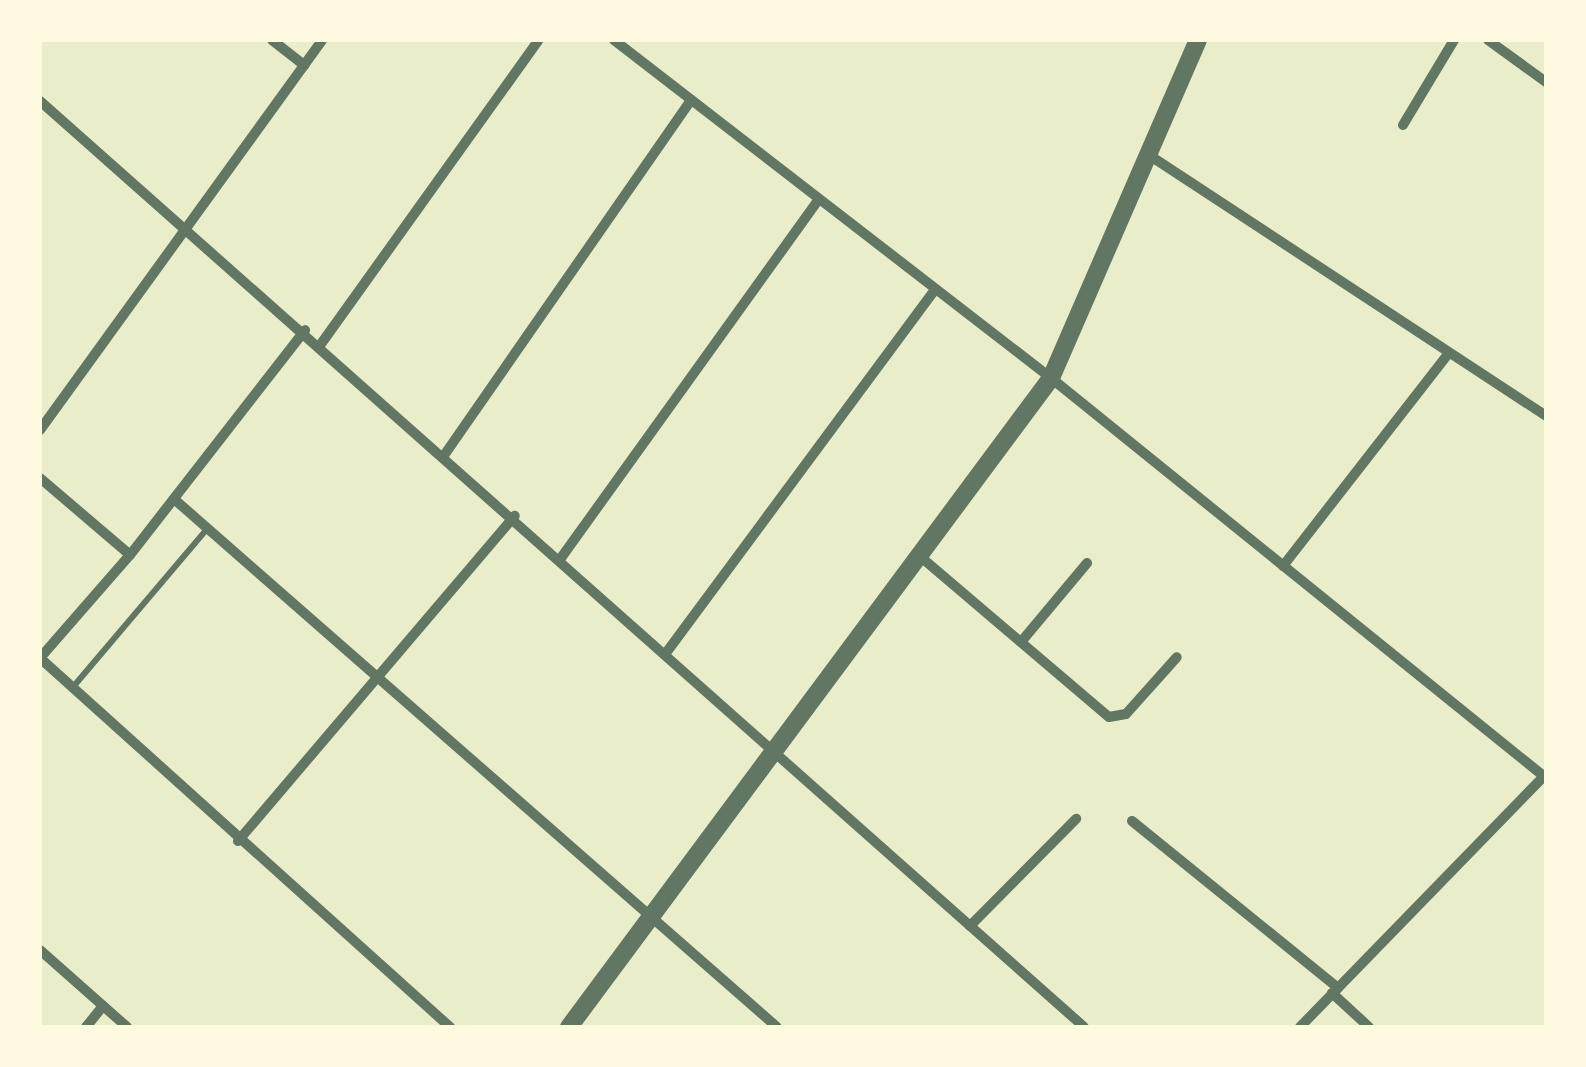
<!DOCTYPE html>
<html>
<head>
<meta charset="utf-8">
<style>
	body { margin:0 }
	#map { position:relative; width:1586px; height:1067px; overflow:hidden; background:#e9edc9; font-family:Lato,sans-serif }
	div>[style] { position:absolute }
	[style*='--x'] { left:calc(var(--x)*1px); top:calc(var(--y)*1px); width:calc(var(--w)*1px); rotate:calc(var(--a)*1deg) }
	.service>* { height:6px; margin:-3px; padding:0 3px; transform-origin:3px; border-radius:3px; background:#617663 }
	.minor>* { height:10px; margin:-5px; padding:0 5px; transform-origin:5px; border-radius:5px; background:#617663 }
	.tertiary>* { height:18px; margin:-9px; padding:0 9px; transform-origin:9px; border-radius:9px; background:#617663 }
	span { translate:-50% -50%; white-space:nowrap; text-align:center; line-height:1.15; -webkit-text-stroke:9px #fefae0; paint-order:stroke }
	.frame { position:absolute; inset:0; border:42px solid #fefae0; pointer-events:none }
</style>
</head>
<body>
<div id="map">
	<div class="service">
		<div style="--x:73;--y:687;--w:207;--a:-49.7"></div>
	</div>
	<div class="minor">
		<div style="--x:272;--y:40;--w:41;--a:38"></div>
		<div style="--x:614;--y:40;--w:552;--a:37.72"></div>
		<div style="--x:1051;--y:378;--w:636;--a:38.94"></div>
		<div style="--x:1488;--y:40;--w:72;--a:35.9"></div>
		<div style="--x:40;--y:101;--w:1395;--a:41.57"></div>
		<div style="--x:1403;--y:125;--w:99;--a:-59"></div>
		<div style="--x:1152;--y:157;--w:472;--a:33.3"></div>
		<div style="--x:321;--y:344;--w:374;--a:-54.4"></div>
		<div style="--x:40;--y:430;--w:481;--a:-54.1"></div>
		<div style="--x:445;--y:454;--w:431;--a:-55.2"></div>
		<div style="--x:40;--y:478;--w:118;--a:40.5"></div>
		<div style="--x:174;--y:499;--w:801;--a:41.21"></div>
		<div style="--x:561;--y:558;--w:441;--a:-54.3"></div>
		<div style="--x:922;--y:558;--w:245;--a:40.4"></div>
		<div style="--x:1109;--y:717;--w:17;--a:-10"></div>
		<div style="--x:1126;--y:714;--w:76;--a:-48.2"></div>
		<div style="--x:1283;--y:566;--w:270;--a:-52.1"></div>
		<div style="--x:1021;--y:642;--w:103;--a:-50.1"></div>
		<div style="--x:666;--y:653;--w:452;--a:-53.5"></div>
		<div style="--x:40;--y:658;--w:552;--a:41.99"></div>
		<div style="--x:40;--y:658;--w:137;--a:-48.9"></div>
		<div style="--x:130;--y:555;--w:285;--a:-52.1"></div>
		<div style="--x:1132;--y:821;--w:265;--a:39"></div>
		<div style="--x:238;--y:841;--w:427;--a:-49.6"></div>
		<div style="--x:970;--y:926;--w:151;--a:-45.3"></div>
		<div style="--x:40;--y:950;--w:116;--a:41.5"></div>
		<div style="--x:1332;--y:993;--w:50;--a:42.6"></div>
		<div style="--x:86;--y:1027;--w:27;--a:-51"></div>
		<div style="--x:1300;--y:1027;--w:353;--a:-45.8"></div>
	</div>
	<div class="tertiary">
		<div style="--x:569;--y:1027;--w:808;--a:-53.4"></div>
		<div style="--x:1051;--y:378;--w:369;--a:-66.5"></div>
	</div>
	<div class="frame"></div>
</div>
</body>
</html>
